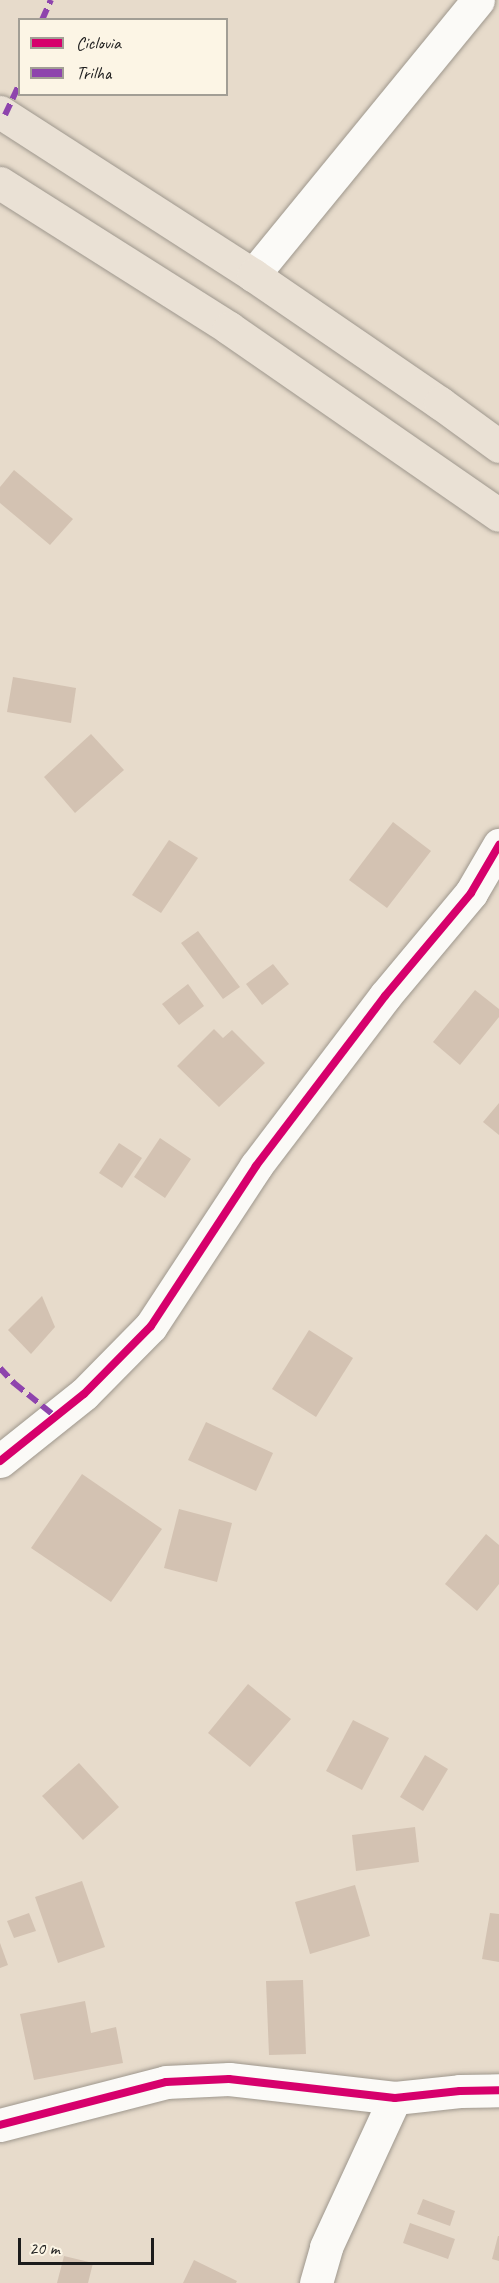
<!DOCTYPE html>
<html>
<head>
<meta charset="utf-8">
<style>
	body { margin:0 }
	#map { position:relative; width:499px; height:2283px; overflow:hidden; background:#e7dbcb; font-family:Caveat,sans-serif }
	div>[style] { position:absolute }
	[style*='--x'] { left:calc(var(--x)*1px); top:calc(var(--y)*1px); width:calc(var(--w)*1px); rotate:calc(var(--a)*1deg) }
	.building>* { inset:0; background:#d3c2b2 }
	.roads { filter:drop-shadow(0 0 2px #9e978d) drop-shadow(0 0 2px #9e978d) }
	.minor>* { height:33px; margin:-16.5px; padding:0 16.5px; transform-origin:16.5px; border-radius:16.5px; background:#fbfaf7 }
	.highway>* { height:33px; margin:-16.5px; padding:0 16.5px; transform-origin:16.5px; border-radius:16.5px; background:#eae1d5 }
	.quiet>* { height:6px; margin-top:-3px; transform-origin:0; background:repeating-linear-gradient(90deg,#8e44ad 0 12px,transparent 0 18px) }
	.cycleway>* { height:8px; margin:-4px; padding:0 4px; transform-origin:4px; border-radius:4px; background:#d6006c }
	span { translate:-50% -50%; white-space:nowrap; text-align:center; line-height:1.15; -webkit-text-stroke:4.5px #fcf5e5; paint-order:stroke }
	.legend { position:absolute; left:18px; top:18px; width:210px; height:78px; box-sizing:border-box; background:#fcf5e5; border:2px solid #a29e95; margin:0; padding:8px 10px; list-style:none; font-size:18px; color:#1c1c1c }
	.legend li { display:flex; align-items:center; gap:12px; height:30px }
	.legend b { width:30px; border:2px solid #a29e95 }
	.scale { position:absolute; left:18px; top:2238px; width:136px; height:27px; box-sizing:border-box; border:3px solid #1c1c1c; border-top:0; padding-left:8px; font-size:18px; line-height:21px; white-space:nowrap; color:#1c1c1c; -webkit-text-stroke:4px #fcf5e5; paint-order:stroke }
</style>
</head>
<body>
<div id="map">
	<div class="building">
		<div style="clip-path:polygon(14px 470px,73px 519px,50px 545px,0 503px,0 487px)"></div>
		<div style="clip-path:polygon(13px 677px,76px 688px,71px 723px,7px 712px)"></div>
		<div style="clip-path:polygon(91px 734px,124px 770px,75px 813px,44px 777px)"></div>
		<div style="clip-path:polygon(393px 822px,431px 851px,387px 908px,349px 880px)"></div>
		<div style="clip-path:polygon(169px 840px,198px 858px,161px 913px,132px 895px)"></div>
		<div style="clip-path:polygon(198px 931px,240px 987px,223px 999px,181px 943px)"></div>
		<div style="clip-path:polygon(273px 964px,289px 984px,262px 1005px,246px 984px)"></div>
		<div style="clip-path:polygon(188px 984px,204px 1006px,179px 1025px,162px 1004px)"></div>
		<div style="clip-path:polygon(475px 990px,499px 1009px,499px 1017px,460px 1065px,433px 1042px)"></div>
		<div style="clip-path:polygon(214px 1029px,223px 1038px,232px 1030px,265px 1063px,219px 1107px,177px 1066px)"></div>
		<div style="clip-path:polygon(499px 1103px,499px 1135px,483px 1122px)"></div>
		<div style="clip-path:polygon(160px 1138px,191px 1159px,165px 1198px,134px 1177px)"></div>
		<div style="clip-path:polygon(119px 1143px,142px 1158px,122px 1188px,99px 1173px)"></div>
		<div style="clip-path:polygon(42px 1296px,55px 1327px,31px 1354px,8px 1330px)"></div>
		<div style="clip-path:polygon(309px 1330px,353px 1358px,316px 1417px,272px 1389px)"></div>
		<div style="clip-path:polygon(206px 1422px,273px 1453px,256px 1491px,188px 1460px)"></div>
		<div style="clip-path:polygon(82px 1474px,162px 1529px,111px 1602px,31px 1548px)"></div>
		<div style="clip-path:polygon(179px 1509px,232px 1523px,217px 1582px,164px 1568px)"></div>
		<div style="clip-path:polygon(486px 1534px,499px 1545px,499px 1584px,477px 1611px,445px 1584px)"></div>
		<div style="clip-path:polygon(248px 1684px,291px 1719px,250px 1767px,208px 1733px)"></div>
		<div style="clip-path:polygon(353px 1720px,389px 1738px,362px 1790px,326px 1771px)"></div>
		<div style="clip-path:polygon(425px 1755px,448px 1769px,423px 1811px,400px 1797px)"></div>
		<div style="clip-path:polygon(79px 1763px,119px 1807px,83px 1840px,42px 1796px)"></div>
		<div style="clip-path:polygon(415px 1827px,419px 1862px,356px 1871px,352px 1835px)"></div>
		<div style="clip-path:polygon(82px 1881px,105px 1947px,58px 1963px,35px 1897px)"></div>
		<div style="clip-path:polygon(355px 1885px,370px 1936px,310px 1954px,295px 1902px)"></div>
		<div style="clip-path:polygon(29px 1913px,36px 1931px,14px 1938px,7px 1921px)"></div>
		<div style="clip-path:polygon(490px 1913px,499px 1914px,499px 1962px,482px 1959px)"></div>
		<div style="clip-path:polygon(0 1943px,8px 1965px,0 1968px)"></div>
		<div style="clip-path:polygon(303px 1980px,306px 2054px,269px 2055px,266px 1981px)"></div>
		<div style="clip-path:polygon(85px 2001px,91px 2033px,116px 2027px,123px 2063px,34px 2080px,20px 2014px)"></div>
		<div style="clip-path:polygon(423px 2199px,455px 2211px,450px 2226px,417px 2214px)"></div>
		<div style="clip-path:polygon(410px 2223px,455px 2239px,448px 2259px,403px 2243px)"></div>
		<div style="clip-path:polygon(498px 2236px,499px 2236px,499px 2261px,492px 2259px)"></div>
		<div style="clip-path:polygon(64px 2256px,93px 2263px,88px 2283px,57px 2283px)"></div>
		<div style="clip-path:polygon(194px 2260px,237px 2281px,236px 2283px,183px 2283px)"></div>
	</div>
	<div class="roads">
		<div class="minor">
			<div style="--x:253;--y:275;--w:355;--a:-50.7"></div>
			<div style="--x:0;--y:1461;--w:107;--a:-38.6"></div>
			<div style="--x:84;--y:1394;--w:95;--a:-45.4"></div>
			<div style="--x:151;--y:1326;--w:191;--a:-56.7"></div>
			<div style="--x:256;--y:1166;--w:213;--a:-52.8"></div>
			<div style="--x:385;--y:996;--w:134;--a:-50.1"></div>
			<div style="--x:471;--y:893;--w:56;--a:-59.7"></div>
			<div style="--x:0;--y:2125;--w:171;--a:-14.5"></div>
			<div style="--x:166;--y:2082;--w:63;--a:-2.7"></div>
			<div style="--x:229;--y:2079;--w:167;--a:6.5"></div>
			<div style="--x:395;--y:2098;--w:65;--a:-6.1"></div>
			<div style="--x:460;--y:2091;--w:39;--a:-1"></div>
			<div style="--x:316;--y:2283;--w:37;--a:-74"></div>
			<div style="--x:326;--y:2247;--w:164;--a:-65.2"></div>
		</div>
		<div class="highway">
			<div style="--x:0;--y:112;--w:301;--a:32.8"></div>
			<div style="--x:253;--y:275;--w:227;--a:34.4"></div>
			<div style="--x:440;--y:403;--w:73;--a:36.1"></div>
			<div style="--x:0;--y:183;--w:271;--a:32.3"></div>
			<div style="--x:229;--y:328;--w:328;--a:34.7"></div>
		</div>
	</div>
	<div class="quiet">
		<div style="--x:42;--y:20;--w:22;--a:-66"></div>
		<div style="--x:5;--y:115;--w:35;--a:-65"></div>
		<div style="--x:0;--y:1368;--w:21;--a:47"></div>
		<div style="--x:14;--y:1383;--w:54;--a:39"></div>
	</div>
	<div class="cycleway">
		<div style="--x:0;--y:1461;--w:107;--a:-38.6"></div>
		<div style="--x:84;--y:1394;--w:95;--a:-45.4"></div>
		<div style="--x:151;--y:1326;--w:191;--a:-56.7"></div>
		<div style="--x:256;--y:1166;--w:213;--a:-52.8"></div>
		<div style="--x:385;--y:996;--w:134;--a:-50.1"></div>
		<div style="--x:471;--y:893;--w:56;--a:-59.7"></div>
		<div style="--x:0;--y:2125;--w:171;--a:-14.5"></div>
		<div style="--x:166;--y:2082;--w:63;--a:-2.7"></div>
		<div style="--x:229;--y:2079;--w:167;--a:6.5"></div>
		<div style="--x:395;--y:2098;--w:65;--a:-6.1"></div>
		<div style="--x:460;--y:2091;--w:39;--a:-1"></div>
	</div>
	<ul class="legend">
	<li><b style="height:8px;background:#d6006c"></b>Ciclovia</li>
	<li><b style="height:8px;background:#8e44ad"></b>Trilha</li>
	</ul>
	<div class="scale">20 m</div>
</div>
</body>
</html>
